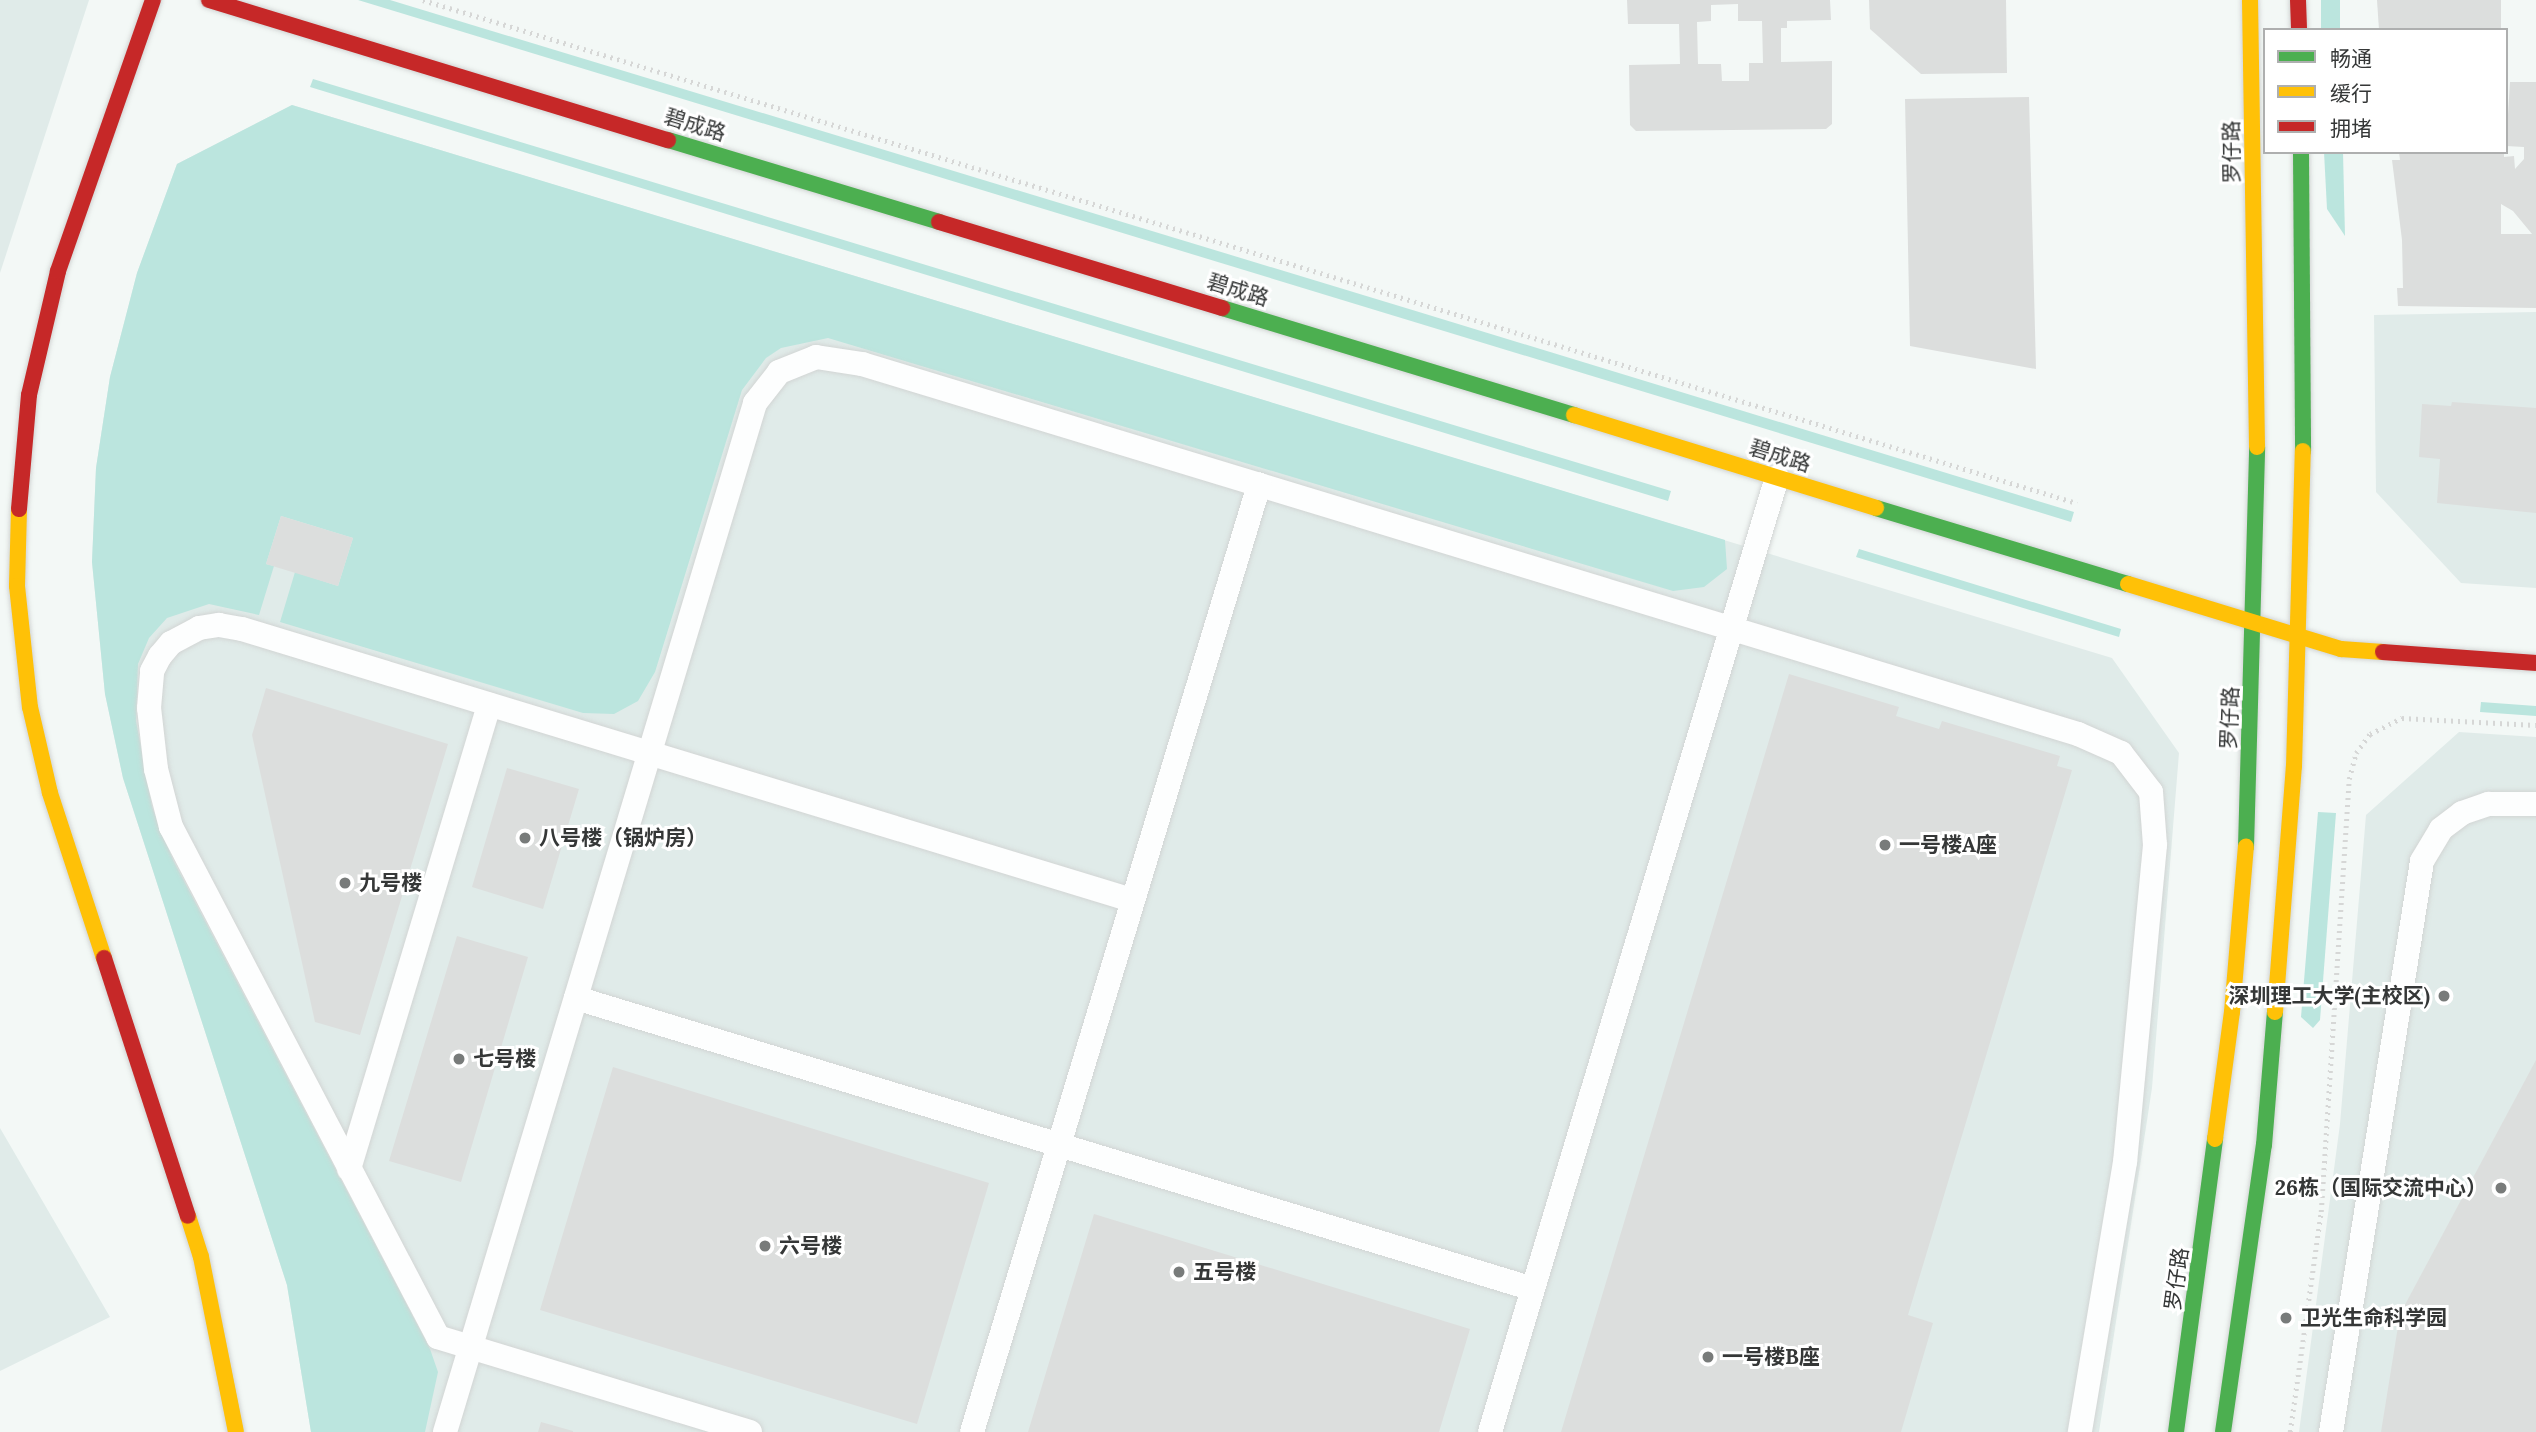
<!DOCTYPE html>
<html>
<head>
<meta charset="utf-8">
<style>
	body { margin:0 }
	#map { position:relative; width:2536px; height:1432px; overflow:hidden; background:#f3f8f6; font-family:Lora,"Noto Sans SC",serif }
	div>[style] { position:absolute }
	[style*='--x'] { left:calc(var(--x)*1px); top:calc(var(--y)*1px); width:calc(var(--w)*1px); rotate:calc(var(--a)*1deg) }
	.built>* { inset:0; background:#e0ebe9 }
	.green>* { inset:0; background:#bbe5de }
	.building>* { inset:0; background:#dcdedd }
	.path>* { height:4.5px; margin-top:-2.25px; transform-origin:0; background:repeating-linear-gradient(90deg,#d6d7d6 0 2px,transparent 0 7px) }
	.roads { filter:drop-shadow(0 0 2px #d2d5d4) drop-shadow(0 0 2px #d2d5d4) }
	.lane>* { height:24px; margin:-12px; padding:0 12px; transform-origin:12px; border-radius:12px; background:#fdfefe }
	.fast>* { height:16px; margin:-8px; padding:0 8px; transform-origin:8px; border-radius:8px; background:#4caf50 }
	.slow>* { height:16px; margin:-8px; padding:0 8px; transform-origin:8px; border-radius:8px; background:#ffc107 }
	.jam>* { height:16px; margin:-8px; padding:0 8px; transform-origin:8px; border-radius:8px; background:#c62828 }
	.dots>* { width:19px; height:19px; translate:-50% -50%; box-sizing:border-box; border:4px solid #fff; border-radius:50% }
	span { translate:-50% -50%; white-space:nowrap; text-align:center; line-height:1.15; -webkit-text-stroke:6px #fff; paint-order:stroke }
	.street-label { font-size:21px; color:#353737 }
	.poi-label { font-size:21px; color:#353737; font-weight:700 }
	.left { translate:0 -50%; text-align:left }
	.right { translate:-100% -50%; text-align:right }
	.legend { position:absolute; left:2263px; top:28px; width:245px; height:126px; box-sizing:border-box; background:#fff; border:2px solid #aeafaf; margin:0; padding:9px 12px; list-style:none; font-size:21px; color:#353737 }
	.legend li { display:flex; align-items:center; gap:14px; height:35px }
	.legend b { width:35px; border:2px solid #aeafaf }
</style>
</head>
<body>
<div id="map">
	<div class="built">
		<div style="clip-path:polygon(0 0,89px 0,0 273px)"></div>
		<div style="clip-path:polygon(292px 105px,2112px 658px,2179px 753px,2152px 1088px,2099px 1432px,311px 1432px,287px 1285px,123px 778px,105px 694px,92px 562px,96px 468px,110px 377px,137px 273px,177px 164px)"></div>
		<div style="clip-path:polygon(2536px 312px,2536px 588px,2461px 583px,2376px 492px,2374px 315px)"></div>
		<div style="clip-path:polygon(2459px 732px,2536px 737px,2536px 1432px,2299px 1432px,2340px 1124px,2366px 815px)"></div>
		<div style="clip-path:polygon(0 1128px,110px 1317px,0 1371px)"></div>
	</div>
	<div class="green">
		<div style="clip-path:polygon(358px 0,390px 0,1419px 312px,2074px 512px,2071px 522px)"></div>
		<div style="clip-path:polygon(2321px 0,2340px 0,2340px 30px,2321px 30px)"></div>
		<div style="clip-path:polygon(313px 79px,1671px 491px,1668px 501px,310px 87px)"></div>
		<div style="clip-path:polygon(292px 105px,1725px 540px,1727px 569px,1704px 587px,1673px 591px,828px 338px,781px 348px,766px 358px,742px 390px,655px 672px,638px 701px,614px 714px,583px 713px,280px 622px,295px 572px,338px 586px,353px 538px,281px 516px,266px 564px,274px 566px,259px 615px,209px 604px,167px 618px,149px 638px,138px 664px,136px 721px,152px 807px,173px 860px,430px 1349px,438px 1372px,425px 1432px,311px 1432px,287px 1285px,123px 778px,105px 694px,92px 562px,96px 468px,110px 377px,137px 273px,177px 164px)"></div>
		<div style="clip-path:polygon(2324px 152px,2343px 152px,2345px 236px,2327px 209px)"></div>
		<div style="clip-path:polygon(1859px 549px,2121px 629px,2119px 637px,1856px 557px)"></div>
		<div style="clip-path:polygon(2481px 702px,2536px 706px,2536px 716px,2480px 712px)"></div>
		<div style="clip-path:polygon(2318px 812px,2336px 813px,2320px 1020px,2313px 1028px,2301px 1017px)"></div>
	</div>
	<div class="building">
		<div style="clip-path:polygon(evenodd,1627px 0,1830px 0,1831px 20px,1787px 21px,1787px 28px,1781px 28px,1781px 62px,1832px 61px,1832px 124px,1826px 129px,1636px 131px,1630px 125px,1629px 65px,1680px 64px,1679px 24px,1628px 24px,1627px 0,1738px 4px,1738px 21px,1762px 21px,1763px 63px,1749px 63px,1749px 81px,1722px 81px,1721px 64px,1698px 64px,1697px 22px,1711px 21px,1711px 5px,1738px 4px)"></div>
		<div style="clip-path:polygon(1869px 0,2006px 0,2007px 73px,1921px 74px,1870px 29px)"></div>
		<div style="clip-path:polygon(2377px 0,2501px 0,2501px 30px,2379px 30px)"></div>
		<div style="clip-path:polygon(evenodd,2510px 82px,2536px 82px,2536px 308px,2398px 306px,2397px 288px,2403px 288px,2402px 240px,2392px 160px,2400px 160px,2399px 152px,2504px 152px,2504px 157px,2514px 156px,2515px 169px,2524px 159px,2524px 147px,2506px 146px,2510px 82px,2501px 204px,2513px 211px,2532px 234px,2501px 234px,2501px 204px)"></div>
		<div style="clip-path:polygon(2029px 97px,2036px 369px,1910px 346px,1905px 99px)"></div>
		<div style="clip-path:polygon(2452px 402px,2536px 408px,2536px 513px,2437px 503px,2440px 459px,2419px 457px,2422px 404px,2451px 406px)"></div>
		<div style="clip-path:polygon(281px 516px,353px 538px,338px 586px,266px 564px)"></div>
		<div style="clip-path:polygon(1789px 674px,1899px 707px,1896px 716px,1939px 729px,1942px 721px,2060px 756px,2057px 766px,2072px 770px,1908px 1315px,1933px 1323px,1901px 1432px,1561px 1432px)"></div>
		<div style="clip-path:polygon(266px 688px,448px 744px,360px 1035px,315px 1022px,252px 735px)"></div>
		<div style="clip-path:polygon(507px 768px,579px 789px,543px 909px,472px 887px)"></div>
		<div style="clip-path:polygon(457px 936px,528px 957px,461px 1182px,389px 1161px)"></div>
		<div style="clip-path:polygon(2536px 1060px,2536px 1432px,2381px 1432px,2400px 1314px)"></div>
		<div style="clip-path:polygon(613px 1067px,989px 1183px,917px 1424px,540px 1310px)"></div>
		<div style="clip-path:polygon(1094px 1214px,1470px 1329px,1439px 1432px,1028px 1432px)"></div>
		<div style="clip-path:polygon(541px 1422px,573px 1431px,573px 1432px,538px 1432px)"></div>
	</div>
	<div class="path">
		<div style="--x:423;--y:0;--w:1729;--a:16.92"></div>
		<div style="--x:2290;--y:1432;--w:222;--a:-82"></div>
		<div style="--x:2321;--y:1212;--w:434;--a:-86.3"></div>
		<div style="--x:2349;--y:779;--w:27;--a:-75"></div>
		<div style="--x:2356;--y:753;--w:24;--a:-54"></div>
		<div style="--x:2370;--y:734;--w:36;--a:-27"></div>
		<div style="--x:2402;--y:718;--w:134;--a:3"></div>
	</div>
	<div class="roads">
		<div class="lane">
			<div style="--x:576;--y:998;--w:1000;--a:16.91"></div>
			<div style="--x:349;--y:1169;--w:485;--a:-73.2"></div>
			<div style="--x:445;--y:1432;--w:1075;--a:-73.23"></div>
			<div style="--x:755;--y:403;--w:39;--a:-52"></div>
			<div style="--x:779;--y:372;--w:40;--a:-22"></div>
			<div style="--x:816;--y:357;--w:47;--a:8.7"></div>
			<div style="--x:862;--y:364;--w:1271;--a:16.92"></div>
			<div style="--x:2078;--y:734;--w:47;--a:23.8"></div>
			<div style="--x:2121;--y:753;--w:49;--a:52.4"></div>
			<div style="--x:2151;--y:792;--w:53;--a:85.7"></div>
			<div style="--x:2155;--y:845;--w:318;--a:95.4"></div>
			<div style="--x:2125;--y:1162;--w:274;--a:99.5"></div>
			<div style="--x:750;--y:1432;--w:326;--a:-163.1"></div>
			<div style="--x:438;--y:1337;--w:576;--a:-117.63"></div>
			<div style="--x:171;--y:827;--w:60;--a:-104.5"></div>
			<div style="--x:156;--y:769;--w:61;--a:-96.5"></div>
			<div style="--x:149;--y:708;--w:37;--a:-85"></div>
			<div style="--x:152;--y:671;--w:17;--a:-62"></div>
			<div style="--x:160;--y:656;--w:17;--a:-50"></div>
			<div style="--x:171;--y:643;--w:32;--a:-28"></div>
			<div style="--x:199;--y:628;--w:20;--a:-9"></div>
			<div style="--x:219;--y:625;--w:23;--a:10"></div>
			<div style="--x:242;--y:629;--w:930;--a:16.94"></div>
			<div style="--x:972;--y:1432;--w:990;--a:-73.14"></div>
			<div style="--x:1490;--y:1432;--w:997;--a:-73.27"></div>
			<div style="--x:2331;--y:1432;--w:578;--a:-80.94"></div>
			<div style="--x:2422;--y:861;--w:37;--a:-59"></div>
			<div style="--x:2441;--y:829;--w:26;--a:-37"></div>
			<div style="--x:2462;--y:813;--w:28;--a:-19"></div>
			<div style="--x:2488;--y:804;--w:48;--a:0"></div>
		</div>
		<div class="fast">
			<div style="--x:668;--y:140;--w:283;--a:16.8"></div>
			<div style="--x:2301;--y:152;--w:299;--a:89.6"></div>
			<div style="--x:1222;--y:308;--w:368;--a:16.9"></div>
			<div style="--x:1876;--y:508;--w:263;--a:16.8"></div>
			<div style="--x:2246;--y:847;--w:400;--a:-88.4"></div>
			<div style="--x:2176;--y:1432;--w:296;--a:-82.4"></div>
			<div style="--x:2223;--y:1432;--w:290;--a:-81.9"></div>
			<div style="--x:2264;--y:1145;--w:133;--a:-85.3"></div>
		</div>
		<div class="slow">
			<div style="--x:2250;--y:0;--w:447;--a:89.1"></div>
			<div style="--x:1574;--y:415;--w:316;--a:17.1"></div>
			<div style="--x:19;--y:509;--w:77;--a:91.5"></div>
			<div style="--x:17;--y:586;--w:122;--a:83.9"></div>
			<div style="--x:30;--y:707;--w:88;--a:76.9"></div>
			<div style="--x:50;--y:793;--w:174;--a:71.9"></div>
			<div style="--x:2128;--y:584;--w:223;--a:17"></div>
			<div style="--x:2341;--y:649;--w:42;--a:4.1"></div>
			<div style="--x:2275;--y:1012;--w:247;--a:-85.6"></div>
			<div style="--x:2294;--y:766;--w:315;--a:-88.4"></div>
			<div style="--x:2215;--y:1139;--w:128;--a:-82.4"></div>
			<div style="--x:2232;--y:1012;--w:166;--a:-85.2"></div>
			<div style="--x:188;--y:1216;--w:43;--a:72.4"></div>
			<div style="--x:201;--y:1257;--w:178;--a:78.7"></div>
		</div>
		<div class="jam">
			<div style="--x:209;--y:0;--w:480;--a:17"></div>
			<div style="--x:2298;--y:0;--w:30;--a:88"></div>
			<div style="--x:939;--y:222;--w:296;--a:16.9"></div>
			<div style="--x:19;--y:509;--w:114;--a:-85"></div>
			<div style="--x:29;--y:395;--w:127;--a:-76.8"></div>
			<div style="--x:58;--y:271;--w:287;--a:-70.7"></div>
			<div style="--x:2383;--y:652;--w:153;--a:4.1"></div>
			<div style="--x:104;--y:958;--w:271;--a:72"></div>
		</div>
	</div>
	<div class="dots">
		<div style="left:525px;top:838px;background:#787b7a"></div>
		<div style="left:1885px;top:845px;background:#787b7a"></div>
		<div style="left:345px;top:883px;background:#787b7a"></div>
		<div style="left:2444px;top:996px;background:#787b7a"></div>
		<div style="left:459px;top:1059px;background:#787b7a"></div>
		<div style="left:2501px;top:1188px;background:#787b7a"></div>
		<div style="left:765px;top:1246px;background:#787b7a"></div>
		<div style="left:1179px;top:1272px;background:#787b7a"></div>
		<div style="left:2286px;top:1318px;background:#787b7a"></div>
		<div style="left:1708px;top:1357px;background:#787b7a"></div>
	</div>
	<div class="street-label">
		<span style="left:695px;top:125px;rotate:17deg">碧成路</span>
		<span style="left:2232px;top:152px;rotate:-91deg">罗仔路</span>
		<span style="left:1238px;top:290px;rotate:17deg">碧成路</span>
		<span style="left:1780px;top:456px;rotate:17deg">碧成路</span>
		<span style="left:2230px;top:718px;rotate:-88deg">罗仔路</span>
		<span style="left:2177px;top:1279px;rotate:-82deg">罗仔路</span>
	</div>
	<div class="poi-label">
		<span class="left" style="left:539px;top:838px">八号楼（锅炉房）</span>
		<span class="left" style="left:1899px;top:845px">一号楼A座</span>
		<span class="left" style="left:359px;top:883px">九号楼</span>
		<span class="right" style="left:2430px;top:996px">深圳理工大学(主校区)</span>
		<span class="left" style="left:473px;top:1059px">七号楼</span>
		<span class="right" style="left:2487px;top:1188px">26栋（国际交流中心）</span>
		<span class="left" style="left:779px;top:1246px">六号楼</span>
		<span class="left" style="left:1193px;top:1272px">五号楼</span>
		<span class="left" style="left:2300px;top:1318px">卫光生命科学园</span>
		<span class="left" style="left:1722px;top:1357px">一号楼B座</span>
	</div>
	<ul class="legend">
	<li><b style="height:9px;background:#4caf50"></b>畅通</li>
	<li><b style="height:9px;background:#ffc107"></b>缓行</li>
	<li><b style="height:9px;background:#c62828"></b>拥堵</li>
	</ul>
</div>
</body>
</html>
